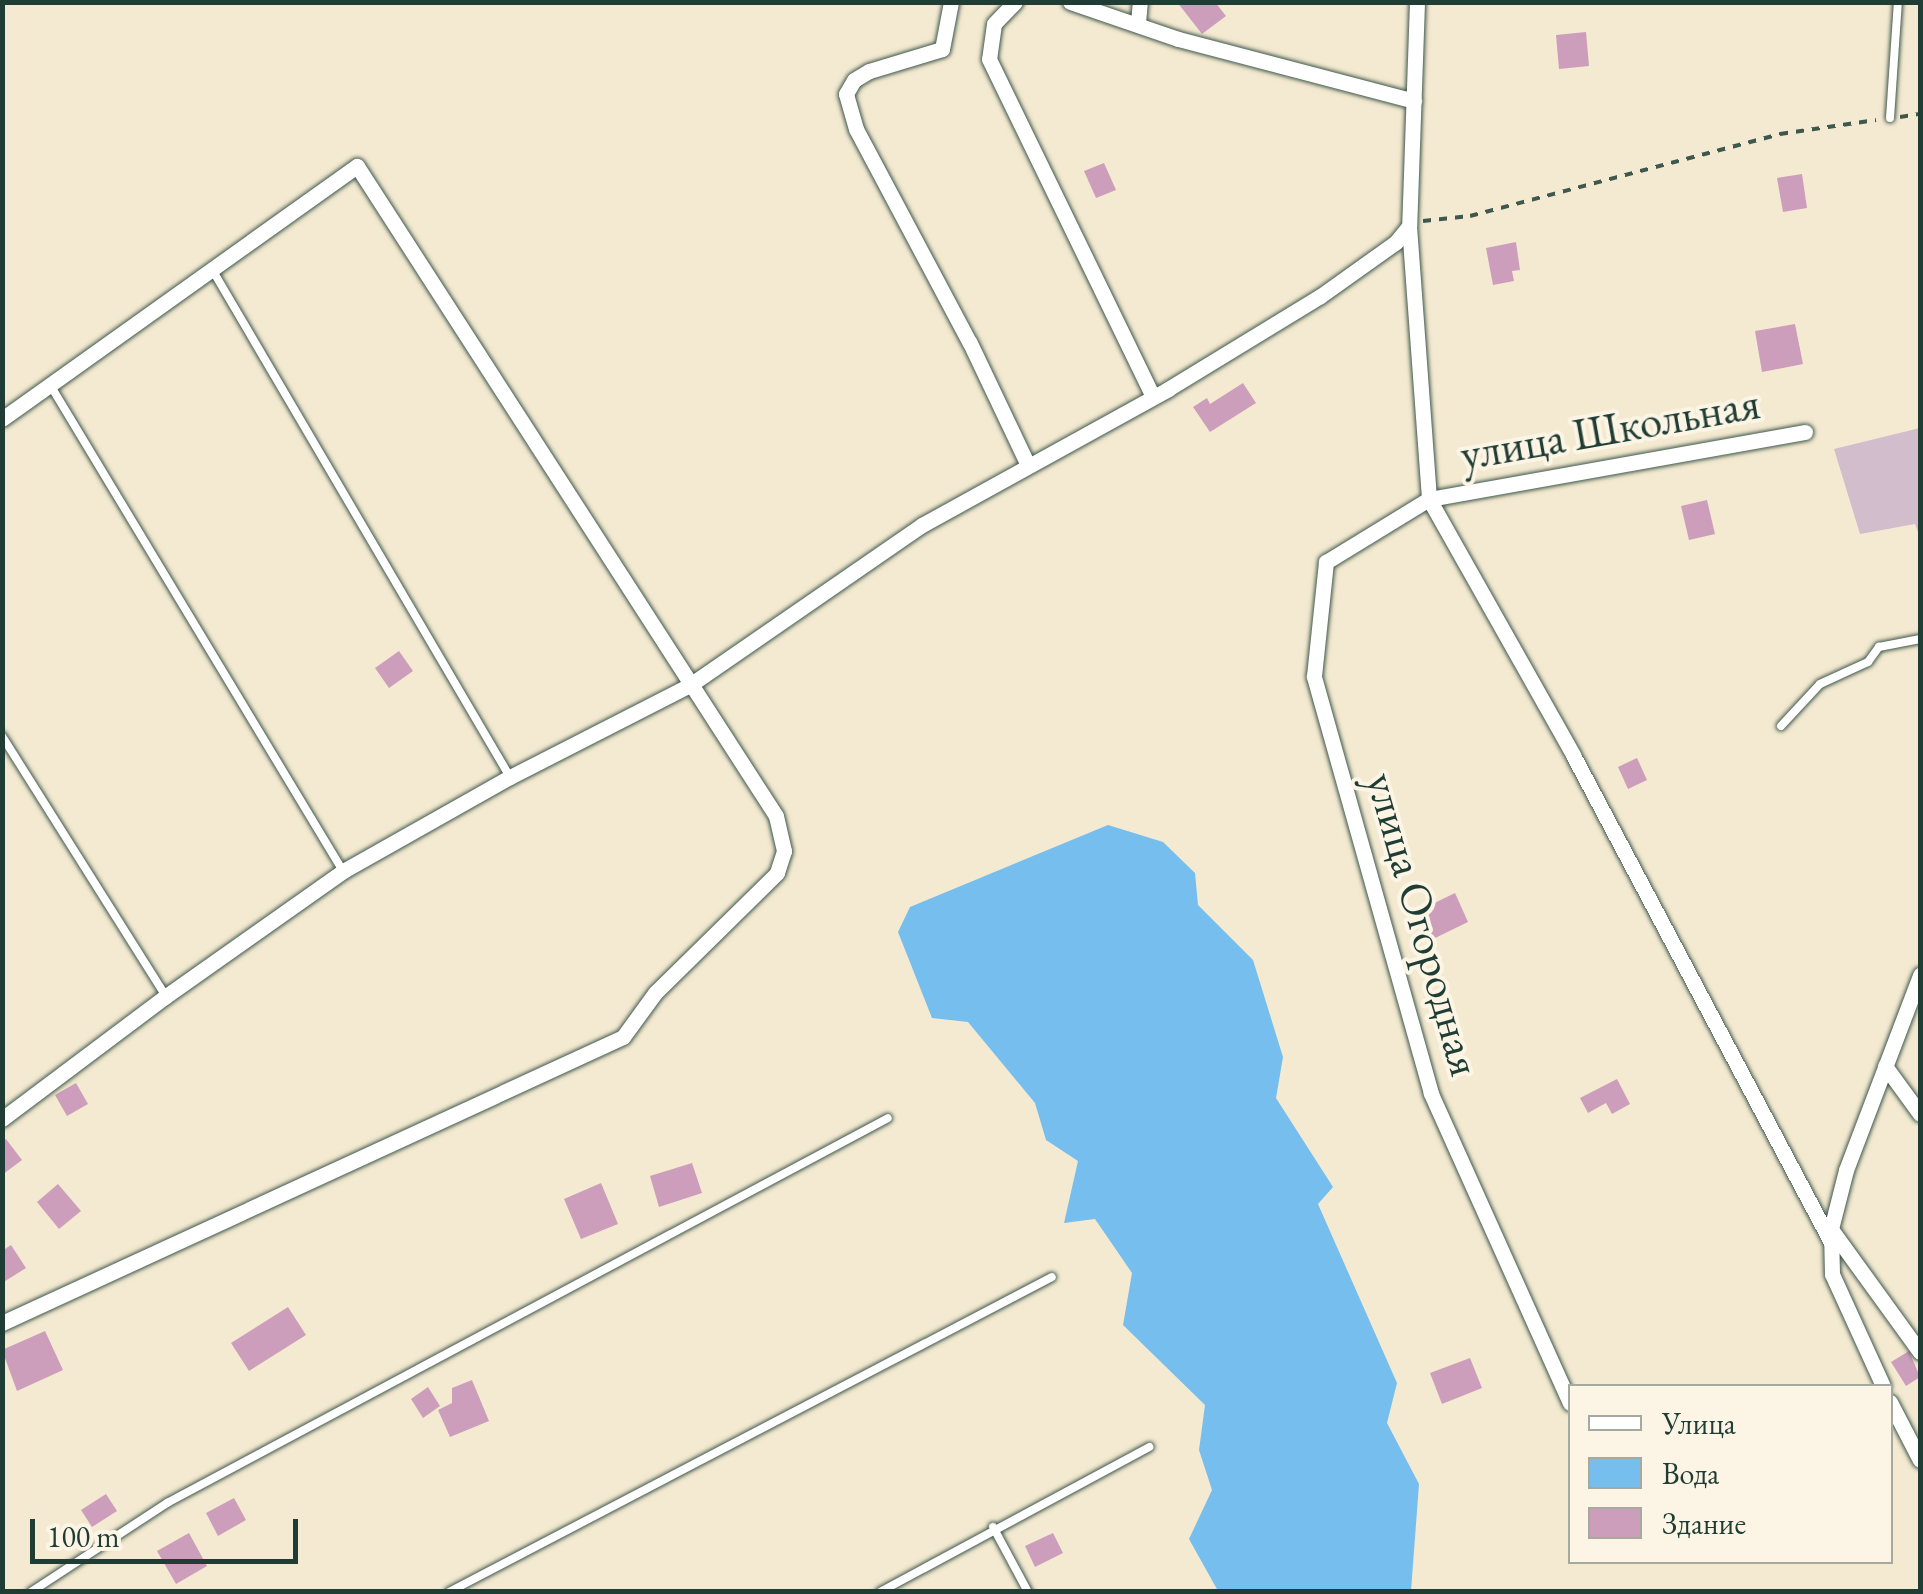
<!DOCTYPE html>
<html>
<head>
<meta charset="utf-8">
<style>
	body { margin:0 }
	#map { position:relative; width:1923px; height:1594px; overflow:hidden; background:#f4ead1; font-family:"EB Garamond",serif }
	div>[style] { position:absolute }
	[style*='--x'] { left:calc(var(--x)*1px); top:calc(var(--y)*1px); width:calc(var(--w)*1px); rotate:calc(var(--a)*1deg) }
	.industrial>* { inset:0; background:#d1bdcc }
	.water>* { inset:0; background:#76beee }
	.building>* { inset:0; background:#cc9ebb }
	.path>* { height:4px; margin-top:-2px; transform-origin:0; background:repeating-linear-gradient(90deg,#3f574c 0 8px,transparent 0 16px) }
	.roads { filter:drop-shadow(0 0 2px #3f574c) drop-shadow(0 0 2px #3f574c) }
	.lane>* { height:8px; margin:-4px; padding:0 4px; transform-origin:4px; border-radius:4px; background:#fff }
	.street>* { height:15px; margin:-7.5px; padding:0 7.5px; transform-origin:7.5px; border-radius:7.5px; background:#fff }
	span { translate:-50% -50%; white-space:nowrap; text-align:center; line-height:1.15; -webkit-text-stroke:8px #fcf5e5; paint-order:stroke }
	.street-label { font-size:45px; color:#1f3d34 }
	.frame { position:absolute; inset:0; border:5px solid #1f3d34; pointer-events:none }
	.legend { position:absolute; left:1568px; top:1384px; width:325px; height:180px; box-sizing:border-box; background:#fcf5e5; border:2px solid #a4ab9e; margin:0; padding:12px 18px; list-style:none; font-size:30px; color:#1f3d34 }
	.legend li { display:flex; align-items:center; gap:20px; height:50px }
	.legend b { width:50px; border:2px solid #a4ab9e }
	.scale { position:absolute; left:30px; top:1519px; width:268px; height:45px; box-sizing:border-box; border:5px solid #1f3d34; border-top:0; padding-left:12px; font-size:30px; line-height:35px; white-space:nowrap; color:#1f3d34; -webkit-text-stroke:8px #fcf5e5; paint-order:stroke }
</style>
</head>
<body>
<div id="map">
	<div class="industrial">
		<div style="clip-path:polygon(1920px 428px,1920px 538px,1915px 524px,1860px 534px,1834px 449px)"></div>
	</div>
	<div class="water">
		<div style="clip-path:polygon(1108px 825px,1163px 842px,1195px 873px,1198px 905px,1253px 960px,1283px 1057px,1276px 1098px,1333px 1187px,1318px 1204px,1397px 1383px,1387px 1423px,1419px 1484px,1411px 1591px,1218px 1591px,1189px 1539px,1212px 1490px,1199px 1450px,1205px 1405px,1123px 1325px,1132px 1273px,1095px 1219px,1064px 1223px,1078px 1161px,1046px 1140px,1035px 1103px,968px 1022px,932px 1018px,898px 932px,910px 907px)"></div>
	</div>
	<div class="building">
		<div style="clip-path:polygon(1177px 2px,1215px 2px,1226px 16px,1202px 34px)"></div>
		<div style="clip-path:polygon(1586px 32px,1589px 66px,1559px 69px,1556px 35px)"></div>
		<div style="clip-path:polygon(1104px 163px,1116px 190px,1096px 198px,1084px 171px)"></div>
		<div style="clip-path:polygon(1802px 174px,1807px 208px,1783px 212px,1777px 178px)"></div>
		<div style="clip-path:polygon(1516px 242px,1520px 270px,1512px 271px,1514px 281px,1493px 285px,1486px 248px)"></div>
		<div style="clip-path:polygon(1795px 324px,1803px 364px,1762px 372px,1755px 331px)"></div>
		<div style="clip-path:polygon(1243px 383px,1256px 403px,1210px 432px,1193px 407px,1207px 398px,1210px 404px)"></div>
		<div style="clip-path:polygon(1707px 500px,1715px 534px,1689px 540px,1681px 506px)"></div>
		<div style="clip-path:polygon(399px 651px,413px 671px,389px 688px,375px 668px)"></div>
		<div style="clip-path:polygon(1637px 758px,1647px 780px,1628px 789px,1618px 767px)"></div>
		<div style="clip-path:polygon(1455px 893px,1468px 922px,1433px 939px,1420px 910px)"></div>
		<div style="clip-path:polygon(1617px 1079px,1630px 1104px,1612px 1114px,1606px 1103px,1588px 1113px,1580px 1098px)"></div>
		<div style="clip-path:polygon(76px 1083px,88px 1104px,67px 1116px,55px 1095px)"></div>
		<div style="clip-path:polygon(6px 1139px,22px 1160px,2px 1175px,2px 1142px)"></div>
		<div style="clip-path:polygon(692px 1163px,702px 1193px,659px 1207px,650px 1176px)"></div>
		<div style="clip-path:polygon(601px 1183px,618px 1224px,581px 1239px,564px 1199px)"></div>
		<div style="clip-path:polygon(58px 1184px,81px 1211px,59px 1229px,37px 1202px)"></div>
		<div style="clip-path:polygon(11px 1245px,26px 1268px,2px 1283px,2px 1251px)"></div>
		<div style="clip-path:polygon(288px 1307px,306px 1335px,249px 1371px,231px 1343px)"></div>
		<div style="clip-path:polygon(45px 1331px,63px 1370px,17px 1391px,2px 1350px)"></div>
		<div style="clip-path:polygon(1909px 1351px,1920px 1377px,1906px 1386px,1891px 1362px)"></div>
		<div style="clip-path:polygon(1470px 1358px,1482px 1388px,1442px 1404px,1430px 1373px)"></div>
		<div style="clip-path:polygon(472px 1380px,489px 1421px,450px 1437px,438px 1410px,452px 1403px,452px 1388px)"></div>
		<div style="clip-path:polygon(428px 1387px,440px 1406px,423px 1418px,411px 1399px)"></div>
		<div style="clip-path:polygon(106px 1494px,117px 1511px,92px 1527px,81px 1510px)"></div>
		<div style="clip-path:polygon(234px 1498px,246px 1520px,218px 1536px,206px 1513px)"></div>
		<div style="clip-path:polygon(189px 1533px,207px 1566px,176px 1584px,157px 1551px)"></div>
		<div style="clip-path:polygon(1053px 1533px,1063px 1553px,1035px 1567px,1025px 1546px)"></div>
	</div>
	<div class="path">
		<div style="--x:1900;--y:117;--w:20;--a:-9"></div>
		<div style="--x:1423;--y:221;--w:47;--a:-6.1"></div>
		<div style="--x:1470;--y:216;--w:321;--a:-14.8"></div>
		<div style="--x:1780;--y:134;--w:97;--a:-8.3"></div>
	</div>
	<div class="roads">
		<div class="lane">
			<div style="--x:1890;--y:118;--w:116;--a:-86.1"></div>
			<div style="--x:213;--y:271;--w:587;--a:59.59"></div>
			<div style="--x:52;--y:388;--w:564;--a:58.93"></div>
			<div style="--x:1781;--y:726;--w:57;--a:-47.1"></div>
			<div style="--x:1820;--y:684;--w:53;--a:-24.6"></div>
			<div style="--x:1868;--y:662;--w:19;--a:-54"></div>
			<div style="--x:1879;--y:647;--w:42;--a:-11"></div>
			<div style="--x:2;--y:736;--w:307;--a:57.8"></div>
			<div style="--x:993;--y:1527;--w:74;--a:61.7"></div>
			<div style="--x:31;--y:1592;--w:163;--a:-33.2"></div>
			<div style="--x:167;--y:1503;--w:817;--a:-28.1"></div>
			<div style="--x:449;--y:1592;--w:680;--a:-27.58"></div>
			<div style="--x:880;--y:1592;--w:306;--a:-28.3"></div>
		</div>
		<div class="street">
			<div style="--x:951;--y:2;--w:48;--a:100.8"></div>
			<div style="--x:942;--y:49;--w:76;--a:163.2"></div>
			<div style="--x:869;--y:71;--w:17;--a:149"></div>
			<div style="--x:854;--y:80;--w:16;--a:120"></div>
			<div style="--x:846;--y:94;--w:36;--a:74"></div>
			<div style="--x:856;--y:129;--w:242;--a:62"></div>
			<div style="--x:970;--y:343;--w:135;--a:64.6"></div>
			<div style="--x:1015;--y:2;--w:30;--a:134"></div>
			<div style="--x:994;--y:24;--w:35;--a:98"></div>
			<div style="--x:989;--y:59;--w:373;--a:64.1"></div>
			<div style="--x:1070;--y:2;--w:114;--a:18.9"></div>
			<div style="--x:1178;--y:39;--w:244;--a:14.7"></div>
			<div style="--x:1417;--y:2;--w:224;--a:92"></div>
			<div style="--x:1409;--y:226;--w:274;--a:85.8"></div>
			<div style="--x:1429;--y:499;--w:294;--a:60.6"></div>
			<div style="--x:1573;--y:755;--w:556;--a:62.1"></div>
			<div style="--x:1138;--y:23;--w:21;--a:-85"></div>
			<div style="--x:2;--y:419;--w:436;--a:-35.5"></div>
			<div style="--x:357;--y:166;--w:773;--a:57.19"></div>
			<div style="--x:776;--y:816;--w:36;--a:77"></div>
			<div style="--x:784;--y:851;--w:23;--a:108"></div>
			<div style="--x:777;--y:873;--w:171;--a:135.5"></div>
			<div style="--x:655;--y:993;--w:54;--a:126"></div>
			<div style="--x:623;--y:1037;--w:684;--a:155.27"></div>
			<div style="--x:1885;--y:1066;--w:59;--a:53.9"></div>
			<div style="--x:2;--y:1119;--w:205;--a:-36.9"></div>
			<div style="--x:166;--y:996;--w:217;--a:-35.2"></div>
			<div style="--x:343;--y:871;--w:192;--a:-29.4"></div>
			<div style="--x:510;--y:777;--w:202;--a:-27.1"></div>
			<div style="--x:690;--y:685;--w:282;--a:-34.6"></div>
			<div style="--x:922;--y:525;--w:281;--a:-28.9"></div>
			<div style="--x:1168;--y:389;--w:177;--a:-31.4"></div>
			<div style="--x:1319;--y:297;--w:95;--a:-35.5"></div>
			<div style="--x:1396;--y:242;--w:21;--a:-51"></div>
			<div style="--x:1833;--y:1232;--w:148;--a:54.1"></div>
			<div style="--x:1883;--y:1386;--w:123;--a:-114.5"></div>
			<div style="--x:1832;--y:1274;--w:45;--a:-91.3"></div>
			<div style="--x:1831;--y:1229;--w:61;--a:-75.7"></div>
			<div style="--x:1846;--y:1170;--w:209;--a:-69.2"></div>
			<div style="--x:1890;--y:1402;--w:65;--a:62.7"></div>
			<div style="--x:1570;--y:1403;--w:340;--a:-114.2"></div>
			<div style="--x:1431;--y:1093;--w:433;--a:-105.7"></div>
			<div style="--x:1314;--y:676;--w:115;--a:-84"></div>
			<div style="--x:1326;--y:562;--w:121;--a:-31.5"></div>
			<div style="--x:1429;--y:499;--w:382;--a:-10.1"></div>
		</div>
	</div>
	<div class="street-label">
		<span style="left:1610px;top:429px;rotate:-10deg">улица Школьная</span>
		<span style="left:1424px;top:924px;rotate:74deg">улица Огородная</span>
	</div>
	<div class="frame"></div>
	<ul class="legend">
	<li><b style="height:12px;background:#fff"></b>Улица</li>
	<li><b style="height:28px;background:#76beee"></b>Вода</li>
	<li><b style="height:28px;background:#cc9ebb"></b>Здание</li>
	</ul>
	<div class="scale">100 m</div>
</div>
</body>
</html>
